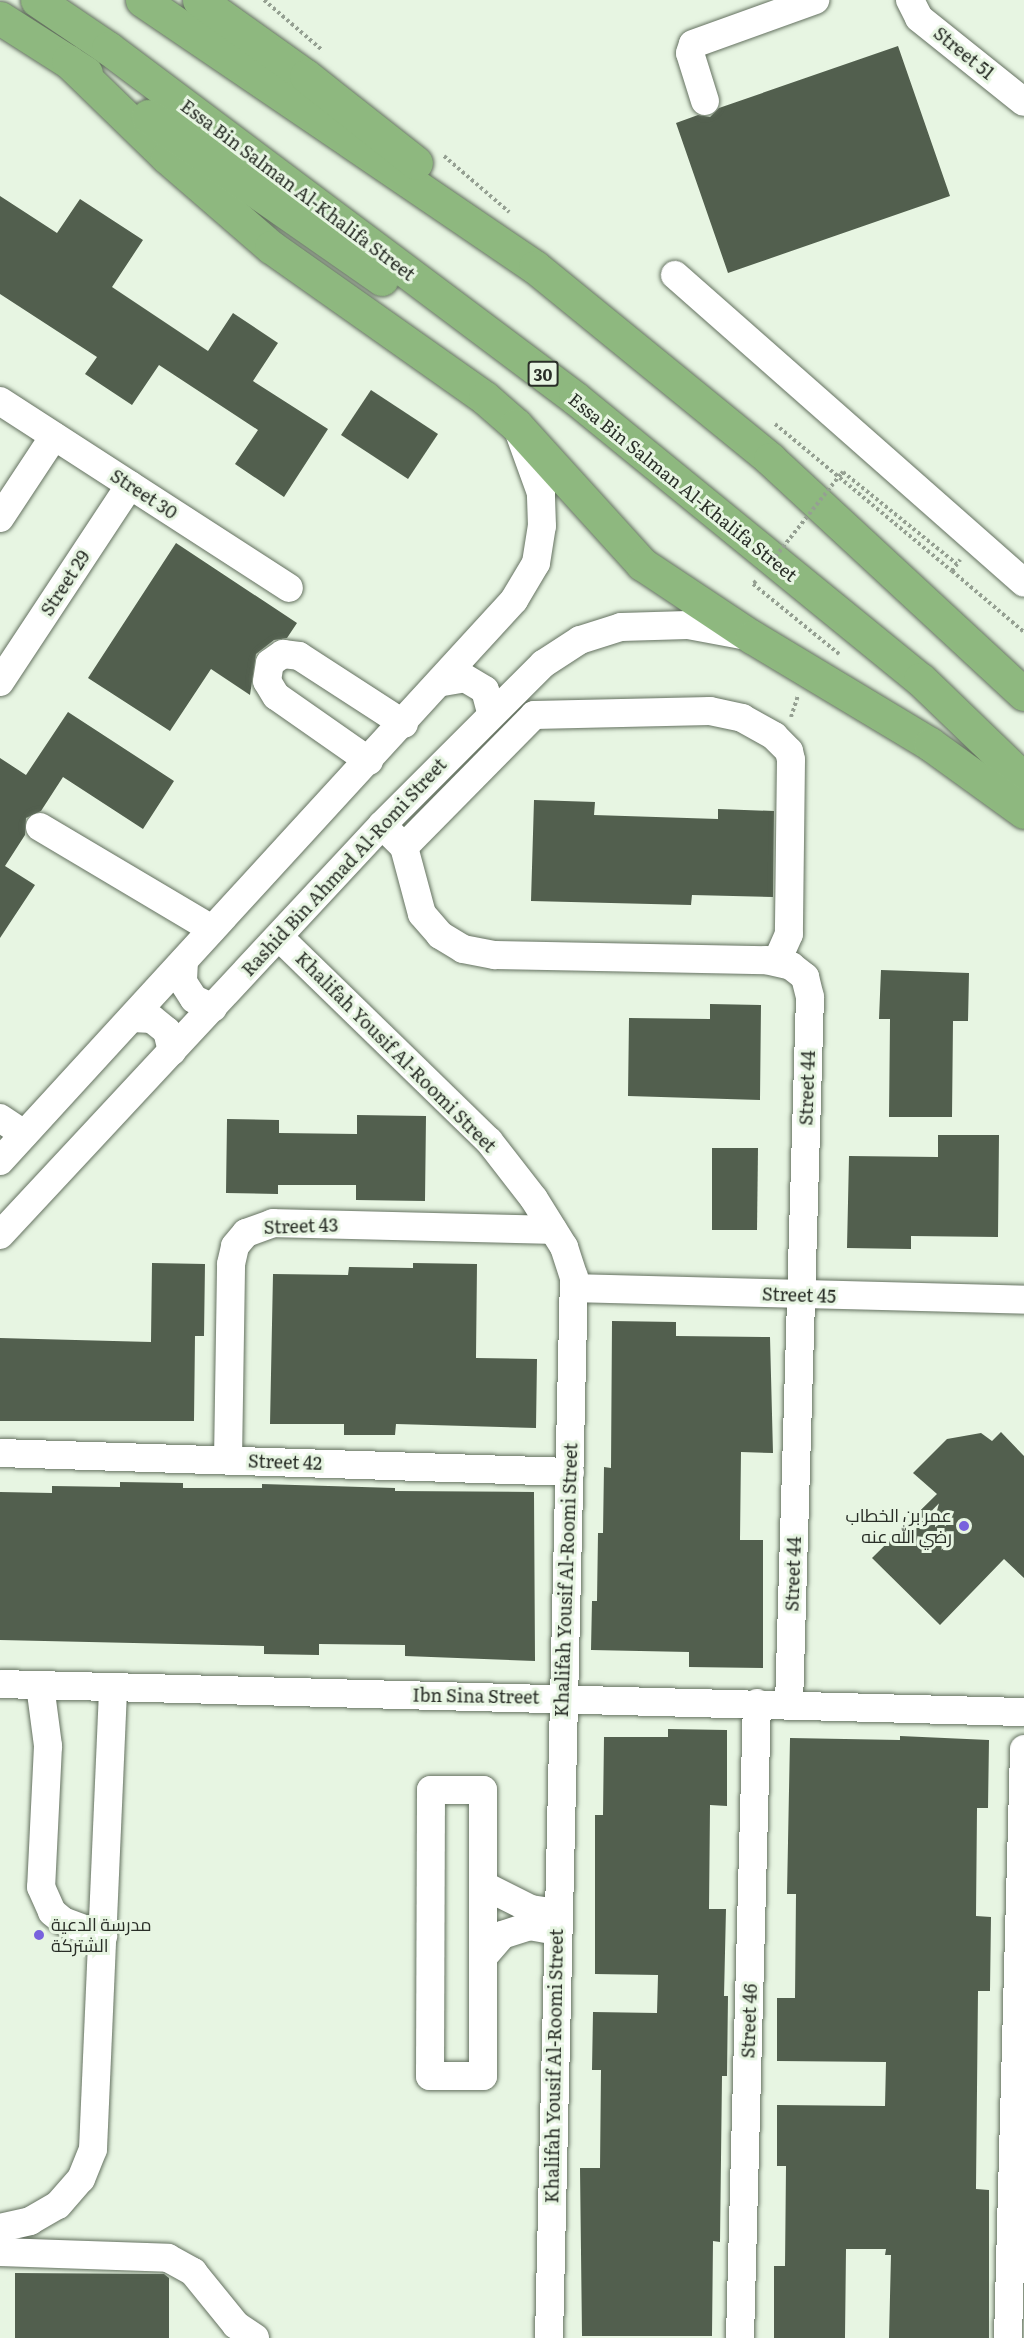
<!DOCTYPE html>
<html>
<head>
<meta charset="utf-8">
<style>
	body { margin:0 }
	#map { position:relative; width:1024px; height:2338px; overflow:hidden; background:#e7f5e2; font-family:Literata,Cairo,serif }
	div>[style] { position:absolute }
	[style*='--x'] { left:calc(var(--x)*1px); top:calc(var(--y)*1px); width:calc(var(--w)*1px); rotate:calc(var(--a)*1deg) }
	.building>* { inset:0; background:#525f4e }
	.path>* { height:4px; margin-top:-2px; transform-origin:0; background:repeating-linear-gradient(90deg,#95a092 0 3px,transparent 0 6px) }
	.roads { filter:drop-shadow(0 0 2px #647160) drop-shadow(0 0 2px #647160) }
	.minor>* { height:28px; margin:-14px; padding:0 14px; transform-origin:14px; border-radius:14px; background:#fff }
	.highway>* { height:33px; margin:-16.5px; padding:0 16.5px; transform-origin:16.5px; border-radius:16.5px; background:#8eb87f }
	.path-bridge>* { height:4px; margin-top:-2px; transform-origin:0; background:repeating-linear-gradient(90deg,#95a092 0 3px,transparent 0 6px) }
	.dots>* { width:16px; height:16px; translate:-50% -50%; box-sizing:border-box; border:3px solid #e7f5e2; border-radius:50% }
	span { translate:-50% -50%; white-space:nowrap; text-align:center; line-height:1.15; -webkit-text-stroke:6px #e7f5e2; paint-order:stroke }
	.shield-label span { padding:2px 4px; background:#e7f5e2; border:2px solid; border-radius:4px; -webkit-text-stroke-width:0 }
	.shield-label { font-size:16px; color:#292e27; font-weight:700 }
	.street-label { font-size:18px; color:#292e27 }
	.poi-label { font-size:18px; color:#292e27 }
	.right { translate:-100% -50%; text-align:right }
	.left { translate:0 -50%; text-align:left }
</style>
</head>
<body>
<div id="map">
	<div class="building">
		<div style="clip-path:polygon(898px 46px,950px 196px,728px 273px,676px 123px,698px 115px,710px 117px,719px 108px)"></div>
		<div style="clip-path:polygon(0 196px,57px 233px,80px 199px,143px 240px,112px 287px,208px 351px,233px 313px,278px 343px,253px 381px,328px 429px,284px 497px,235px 464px,258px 430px,159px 365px,132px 405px,85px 374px,97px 357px,0 294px)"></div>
		<div style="clip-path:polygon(371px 390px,438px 434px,408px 479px,341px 435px)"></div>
		<div style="clip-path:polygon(176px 543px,297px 623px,287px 638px,274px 640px,256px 654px,250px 695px,211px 669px,170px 731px,88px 678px)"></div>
		<div style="clip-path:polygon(68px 712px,174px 781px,143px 829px,63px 777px,41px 811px,26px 818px,25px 835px,5px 866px,35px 885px,0 938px,0 758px,26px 775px)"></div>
		<div style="clip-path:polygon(534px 800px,595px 802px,594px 815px,718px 819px,718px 809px,774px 811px,773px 897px,692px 895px,691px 905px,531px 901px)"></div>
		<div style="clip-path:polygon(881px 970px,969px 973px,968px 1021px,953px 1021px,952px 1117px,889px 1117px,890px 1019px,879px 1019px)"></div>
		<div style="clip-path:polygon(710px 1004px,761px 1005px,760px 1100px,628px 1096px,629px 1018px,710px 1019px)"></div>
		<div style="clip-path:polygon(357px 1115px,426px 1116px,425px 1201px,356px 1200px,356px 1185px,278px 1185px,278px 1194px,226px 1193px,227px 1119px,279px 1120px,279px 1133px,357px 1134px)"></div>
		<div style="clip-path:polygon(938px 1135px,999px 1135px,998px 1237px,911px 1236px,911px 1249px,847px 1248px,849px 1156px,938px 1157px)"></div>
		<div style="clip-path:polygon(712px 1148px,758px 1148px,757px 1230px,712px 1230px)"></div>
		<div style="clip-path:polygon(152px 1263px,205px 1264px,204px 1336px,195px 1336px,194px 1421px,0 1421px,0 1338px,151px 1342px)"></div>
		<div style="clip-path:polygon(413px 1263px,477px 1264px,476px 1358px,537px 1359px,536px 1428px,396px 1424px,395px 1435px,344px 1435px,344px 1424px,270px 1424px,273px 1274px,348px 1275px,349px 1267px,413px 1268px)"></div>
		<div style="clip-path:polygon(612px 1321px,676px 1322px,676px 1336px,770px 1337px,773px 1453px,741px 1452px,740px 1540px,763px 1540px,763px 1668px,689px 1667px,689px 1652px,591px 1650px,592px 1601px,597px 1601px,598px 1533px,603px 1533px,604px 1467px,611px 1468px)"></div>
		<div style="clip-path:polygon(1001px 1432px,1024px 1456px,1024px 1578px,1004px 1559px,940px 1625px,872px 1558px,937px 1494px,913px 1473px,947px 1439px,981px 1433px,992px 1441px)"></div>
		<div style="clip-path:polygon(120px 1482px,183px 1483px,183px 1488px,262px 1488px,262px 1484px,395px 1488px,395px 1491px,534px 1492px,535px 1661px,405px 1656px,405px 1645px,319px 1644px,319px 1655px,264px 1654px,264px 1646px,0 1640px,0 1492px,52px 1493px,52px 1486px,120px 1487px)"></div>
		<div style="clip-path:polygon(668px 1729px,727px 1730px,727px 1806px,710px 1805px,709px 1909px,726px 1909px,724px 1996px,728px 1996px,727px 2076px,722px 2076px,720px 2242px,713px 2241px,712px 2336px,582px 2336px,580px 2168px,600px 2168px,601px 2070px,592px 2070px,593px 2012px,657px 2013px,658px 1975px,595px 1974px,595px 1815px,603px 1815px,604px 1737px,668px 1737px)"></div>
		<div style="clip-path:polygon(900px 1736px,989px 1740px,988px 1808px,977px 1808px,976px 1916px,991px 1917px,990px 1991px,978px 1991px,976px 2189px,989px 2190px,989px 2338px,889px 2338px,891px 2255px,885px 2255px,886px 2249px,846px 2249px,845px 2338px,774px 2338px,774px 2266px,785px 2266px,786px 2166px,777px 2166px,777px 2105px,885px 2106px,886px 2062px,777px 2061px,777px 1998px,795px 1998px,796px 1894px,787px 1894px,790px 1738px,900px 1740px)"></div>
		<div style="clip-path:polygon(15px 2273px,164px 2274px,169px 2278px,169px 2338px,15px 2338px)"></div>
	</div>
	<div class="path">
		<div style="--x:264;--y:0;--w:75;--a:40.7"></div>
		<div style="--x:444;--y:156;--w:86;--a:40.7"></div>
		<div style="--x:775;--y:424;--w:230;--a:39.7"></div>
		<div style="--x:952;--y:571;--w:14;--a:-54"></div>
		<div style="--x:841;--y:474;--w:3;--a:-45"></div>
		<div style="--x:843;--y:472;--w:146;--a:38.9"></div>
		<div style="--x:952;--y:571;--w:94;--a:40.3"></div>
		<div style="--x:756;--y:581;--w:4;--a:135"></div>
		<div style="--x:753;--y:584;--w:111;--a:39.1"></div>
		<div style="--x:791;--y:717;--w:22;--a:-72"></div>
	</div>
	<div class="roads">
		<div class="minor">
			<div style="--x:910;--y:0;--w:20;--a:63"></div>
			<div style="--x:919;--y:18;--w:134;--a:38.7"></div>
			<div style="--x:705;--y:101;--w:50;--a:-107.4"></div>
			<div style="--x:690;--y:53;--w:9;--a:-72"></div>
			<div style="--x:693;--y:44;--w:130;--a:-19.8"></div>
			<div style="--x:675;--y:275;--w:465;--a:41.4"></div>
			<div style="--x:0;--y:401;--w:344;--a:32.9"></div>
			<div style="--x:0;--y:518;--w:98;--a:-56.6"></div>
			<div style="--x:0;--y:682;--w:236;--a:-56.6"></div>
			<div style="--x:443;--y:682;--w:22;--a:-10"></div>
			<div style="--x:465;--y:678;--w:23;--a:31"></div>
			<div style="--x:485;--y:690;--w:23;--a:75"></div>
			<div style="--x:369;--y:761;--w:113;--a:-145"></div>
			<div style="--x:276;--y:696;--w:17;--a:-121"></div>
			<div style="--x:267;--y:681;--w:18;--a:-81"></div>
			<div style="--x:270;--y:663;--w:16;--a:-35"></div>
			<div style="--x:283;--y:654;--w:16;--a:7"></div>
			<div style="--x:299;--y:656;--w:125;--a:32.9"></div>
			<div style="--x:382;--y:825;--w:31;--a:45"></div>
			<div style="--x:404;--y:847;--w:69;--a:75"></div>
			<div style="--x:422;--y:914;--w:28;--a:49"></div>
			<div style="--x:440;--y:935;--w:27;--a:31"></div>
			<div style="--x:463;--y:949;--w:33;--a:11"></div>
			<div style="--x:495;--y:955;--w:271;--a:1.1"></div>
			<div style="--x:766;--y:960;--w:26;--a:13"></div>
			<div style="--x:791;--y:966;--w:18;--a:38"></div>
			<div style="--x:805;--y:977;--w:21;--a:76"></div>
			<div style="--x:810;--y:997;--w:707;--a:91.7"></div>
			<div style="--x:40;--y:827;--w:200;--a:30.7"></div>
			<div style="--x:404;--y:847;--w:185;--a:-45.4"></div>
			<div style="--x:534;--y:715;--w:176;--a:-1.3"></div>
			<div style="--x:710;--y:711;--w:33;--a:12"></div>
			<div style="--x:742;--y:718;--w:37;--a:29"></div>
			<div style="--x:774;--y:736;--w:21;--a:45"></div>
			<div style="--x:789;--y:751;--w:9;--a:77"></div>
			<div style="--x:791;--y:760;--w:174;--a:90.7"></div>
			<div style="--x:789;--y:934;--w:30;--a:114"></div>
			<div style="--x:279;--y:937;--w:293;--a:44.2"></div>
			<div style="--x:489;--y:1141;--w:73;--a:52.2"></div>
			<div style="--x:534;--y:1199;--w:57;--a:58"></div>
			<div style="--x:564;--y:1247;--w:32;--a:72"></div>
			<div style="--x:574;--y:1277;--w:1061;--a:91.35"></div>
			<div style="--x:184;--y:961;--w:21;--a:93"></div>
			<div style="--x:183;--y:982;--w:20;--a:57"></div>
			<div style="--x:194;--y:999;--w:21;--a:25"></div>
			<div style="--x:132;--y:1018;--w:20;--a:3"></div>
			<div style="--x:152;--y:1019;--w:19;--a:39"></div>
			<div style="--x:167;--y:1031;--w:21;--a:76"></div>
			<div style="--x:0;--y:1118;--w:29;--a:34"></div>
			<div style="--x:0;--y:1161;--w:761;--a:-47.5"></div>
			<div style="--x:514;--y:600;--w:43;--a:-59.3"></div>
			<div style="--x:536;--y:563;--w:37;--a:-81"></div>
			<div style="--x:542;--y:526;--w:33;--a:-92"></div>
			<div style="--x:541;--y:493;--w:62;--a:-109.9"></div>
			<div style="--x:0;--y:1235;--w:560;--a:-47.02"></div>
			<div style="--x:382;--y:825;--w:228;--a:-45"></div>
			<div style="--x:543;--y:664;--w:44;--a:-33"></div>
			<div style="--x:580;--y:640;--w:43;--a:-17.6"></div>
			<div style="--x:621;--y:627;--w:67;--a:-1.7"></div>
			<div style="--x:688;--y:625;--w:60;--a:10.6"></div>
			<div style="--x:575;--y:1288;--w:449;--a:1.5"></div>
			<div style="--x:0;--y:1453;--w:570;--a:1.91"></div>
			<div style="--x:228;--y:1460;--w:196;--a:-89.1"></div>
			<div style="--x:231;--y:1264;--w:18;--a:-77"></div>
			<div style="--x:235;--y:1246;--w:17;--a:-50"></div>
			<div style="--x:246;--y:1233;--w:29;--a:-20"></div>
			<div style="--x:273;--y:1223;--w:280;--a:1.4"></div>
			<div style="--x:0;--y:1684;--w:1024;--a:1.57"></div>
			<div style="--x:40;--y:1685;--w:62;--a:82.5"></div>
			<div style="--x:48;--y:1746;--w:141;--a:92.8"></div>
			<div style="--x:41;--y:1887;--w:27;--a:66"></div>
			<div style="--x:52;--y:1912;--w:14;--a:39"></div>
			<div style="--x:63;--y:1921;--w:43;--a:20.6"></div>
			<div style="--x:431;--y:1790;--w:52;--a:0"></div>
			<div style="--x:483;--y:1790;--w:286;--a:90"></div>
			<div style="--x:483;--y:2076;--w:53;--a:180"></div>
			<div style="--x:430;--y:2076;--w:286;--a:-89.8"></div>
			<div style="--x:483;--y:1885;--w:54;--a:26.6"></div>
			<div style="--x:531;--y:1909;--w:26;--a:9"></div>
			<div style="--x:484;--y:1956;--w:28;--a:-49"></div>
			<div style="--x:502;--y:1935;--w:28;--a:-18"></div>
			<div style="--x:529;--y:1926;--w:27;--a:10"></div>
			<div style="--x:0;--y:2228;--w:31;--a:-13"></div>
			<div style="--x:30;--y:2221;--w:32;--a:-30"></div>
			<div style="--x:58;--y:2205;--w:35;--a:-49"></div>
			<div style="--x:81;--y:2179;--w:32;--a:-68"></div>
			<div style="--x:93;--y:2149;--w:462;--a:-87.5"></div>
			<div style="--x:0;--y:2252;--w:168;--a:2"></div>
			<div style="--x:168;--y:2258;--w:29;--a:29"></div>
			<div style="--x:193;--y:2272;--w:68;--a:50.9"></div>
			<div style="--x:236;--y:2325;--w:23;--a:34"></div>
			<div style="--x:740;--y:2338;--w:635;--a:-88.47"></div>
			<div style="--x:1008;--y:2338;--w:589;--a:-88.44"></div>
		</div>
		<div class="highway">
			<div style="--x:37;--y:0;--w:86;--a:34.1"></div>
			<div style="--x:108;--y:48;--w:584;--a:36.85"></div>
			<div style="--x:575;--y:398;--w:445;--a:39.2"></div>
			<div style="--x:920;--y:679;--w:144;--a:43.9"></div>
			<div style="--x:142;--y:0;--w:475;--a:34.2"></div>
			<div style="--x:535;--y:267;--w:303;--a:39.2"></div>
			<div style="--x:770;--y:459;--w:346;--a:42.8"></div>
			<div style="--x:199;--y:0;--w:131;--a:35.4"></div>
			<div style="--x:306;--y:76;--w:140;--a:38.3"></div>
			<div style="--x:0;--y:18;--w:102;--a:32.6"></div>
			<div style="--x:68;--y:61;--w:138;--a:44.1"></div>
			<div style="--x:167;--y:157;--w:138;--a:40.9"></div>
			<div style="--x:271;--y:247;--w:262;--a:35.2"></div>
			<div style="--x:485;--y:398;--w:41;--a:41.1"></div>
			<div style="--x:516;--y:425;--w:188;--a:47.8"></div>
			<div style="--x:642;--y:564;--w:132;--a:33.6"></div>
			<div style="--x:752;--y:637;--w:208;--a:31"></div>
			<div style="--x:930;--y:744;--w:116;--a:35.9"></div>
			<div style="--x:148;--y:116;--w:285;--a:34.9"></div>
		</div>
	</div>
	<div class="path-bridge">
		<div style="--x:768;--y:566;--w:117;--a:-51.6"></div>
	</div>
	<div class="dots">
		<div style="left:964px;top:1526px;background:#7862dd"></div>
		<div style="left:39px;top:1935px;background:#7862dd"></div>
	</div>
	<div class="shield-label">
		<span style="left:543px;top:374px">30</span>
	</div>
	<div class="street-label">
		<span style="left:964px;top:53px;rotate:39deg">Street 51</span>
		<span style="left:298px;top:190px;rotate:37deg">Essa Bin Salman Al-Khalifa Street</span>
		<span style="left:683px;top:487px;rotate:39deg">Essa Bin Salman Al-Khalifa Street</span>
		<span style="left:144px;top:494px;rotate:33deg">Street 30</span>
		<span style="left:65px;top:583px;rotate:-57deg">Street 29</span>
		<span style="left:344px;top:867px;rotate:-47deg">Rashid Bin Ahmad Al-Romi Street</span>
		<span style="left:396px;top:1052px;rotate:45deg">Khalifah Yousif Al-Roomi Street</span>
		<span style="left:807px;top:1088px;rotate:-88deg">Street 44</span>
		<span style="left:301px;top:1226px;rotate:-2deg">Street 43</span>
		<span style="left:799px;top:1295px;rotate:2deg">Street 45</span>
		<span style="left:285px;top:1462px;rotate:2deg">Street 42</span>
		<span style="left:793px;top:1574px;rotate:-88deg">Street 44</span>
		<span style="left:566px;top:1580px;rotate:-88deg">Khalifah Yousif Al-Roomi Street</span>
		<span style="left:476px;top:1696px;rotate:1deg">Ibn Sina Street</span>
		<span style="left:749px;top:2021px;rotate:-88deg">Street 46</span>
		<span style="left:554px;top:2066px;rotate:-89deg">Khalifah Yousif Al-Roomi Street</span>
	</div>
	<div class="poi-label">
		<span class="right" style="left:952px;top:1526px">عمر بن الخطاب<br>رضي الله عنه</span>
		<span class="left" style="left:51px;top:1935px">مدرسة الدعية<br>الشتركة</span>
	</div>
</div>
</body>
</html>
